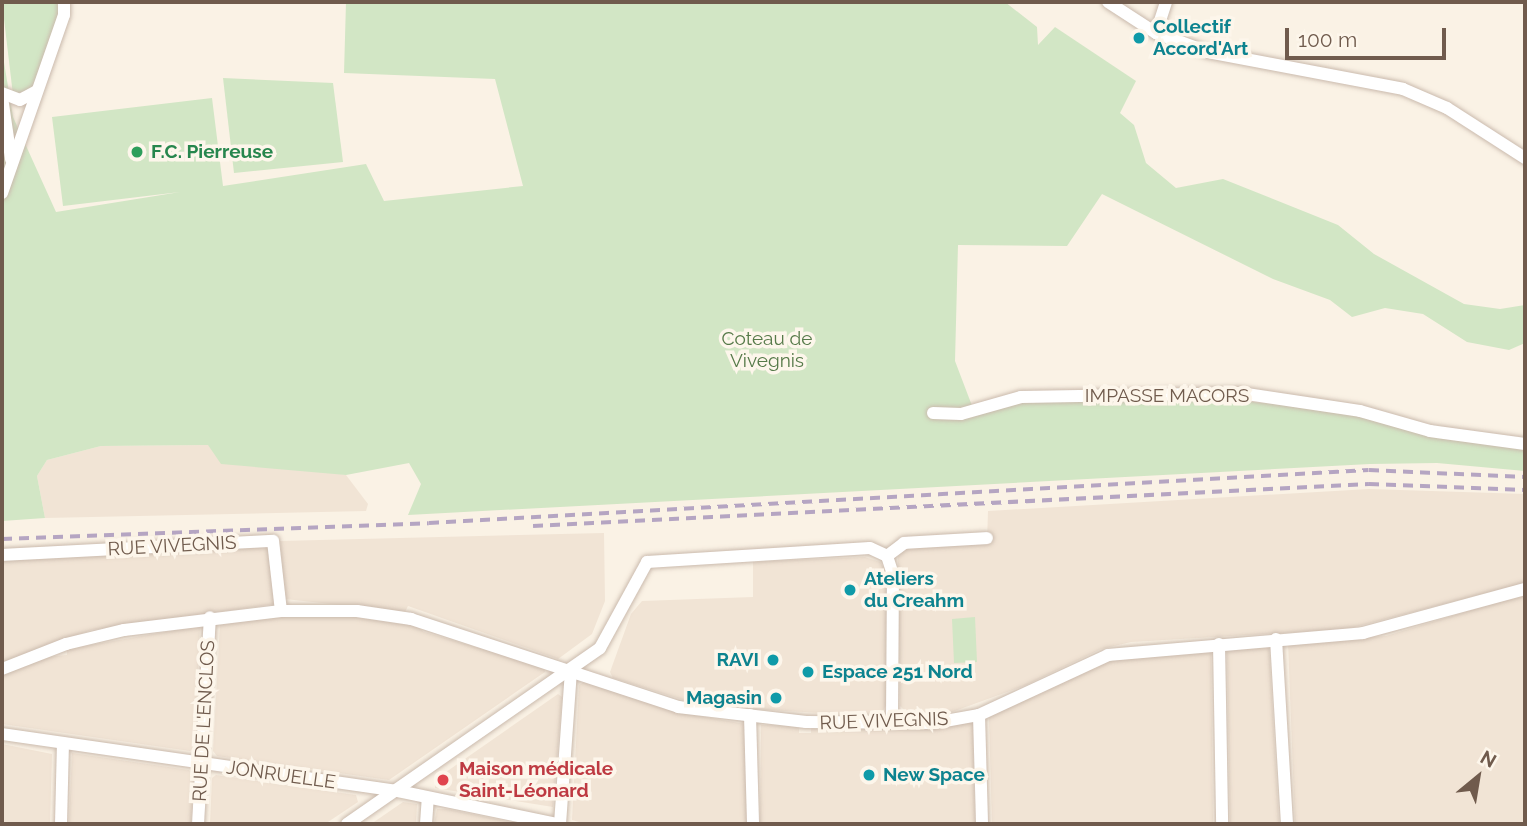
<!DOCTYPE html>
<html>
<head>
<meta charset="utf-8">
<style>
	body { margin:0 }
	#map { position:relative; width:1527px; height:826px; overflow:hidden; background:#faf2e5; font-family:Raleway,sans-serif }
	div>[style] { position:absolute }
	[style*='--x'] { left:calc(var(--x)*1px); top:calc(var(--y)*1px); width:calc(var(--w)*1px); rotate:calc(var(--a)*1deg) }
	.residential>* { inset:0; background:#f1e4d5 }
	.green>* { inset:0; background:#d2e6c5 }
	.roads { filter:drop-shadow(0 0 2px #cabaad) drop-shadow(0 0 2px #cabaad) }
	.street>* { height:12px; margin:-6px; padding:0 6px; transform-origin:6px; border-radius:6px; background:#fff }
	.rail>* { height:3.5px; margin-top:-1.75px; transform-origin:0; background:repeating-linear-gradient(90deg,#b5a5c2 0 10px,transparent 0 17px) }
	.dots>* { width:19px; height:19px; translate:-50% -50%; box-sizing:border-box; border:4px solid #fdf6eb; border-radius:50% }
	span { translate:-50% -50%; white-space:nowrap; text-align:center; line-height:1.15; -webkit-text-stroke:7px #fdf6eb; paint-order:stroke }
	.culture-label { font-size:19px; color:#0d838f; font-weight:700 }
	.left { translate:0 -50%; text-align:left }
	.right { translate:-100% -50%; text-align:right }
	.leisure-label { font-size:19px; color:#27864d; font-weight:700 }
	.park-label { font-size:19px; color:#567a49 }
	.street-label { font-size:19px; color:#705b4d }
	.health-label { font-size:19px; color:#be3a42; font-weight:700 }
	.frame { position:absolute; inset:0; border:4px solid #705b4d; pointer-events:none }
	.north { position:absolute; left:1443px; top:742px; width:70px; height:70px; -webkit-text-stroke:5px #fdf6eb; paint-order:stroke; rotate:30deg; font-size:19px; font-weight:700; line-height:28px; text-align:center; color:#705b4d }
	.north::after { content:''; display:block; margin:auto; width:24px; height:32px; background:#705b4d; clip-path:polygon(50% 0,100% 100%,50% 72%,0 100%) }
	.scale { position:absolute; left:1285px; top:28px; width:161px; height:32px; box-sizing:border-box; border:4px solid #705b4d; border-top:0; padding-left:9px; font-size:21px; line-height:24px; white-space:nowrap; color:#705b4d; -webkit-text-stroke:5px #fdf6eb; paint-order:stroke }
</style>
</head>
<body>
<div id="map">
	<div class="residential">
		<div style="clip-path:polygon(208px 445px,346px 475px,368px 504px,366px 511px,45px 518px,37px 476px,47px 460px,101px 446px)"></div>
		<div style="clip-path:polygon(1369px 489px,1525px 494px,1525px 583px,1347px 629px,1131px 642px,1101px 649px,1026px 685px,952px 712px,908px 714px,900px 706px,898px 556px,906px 547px,987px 543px,988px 511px)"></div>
		<div style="clip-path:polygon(604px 533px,605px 601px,592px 634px,558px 659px,408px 606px,405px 612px,285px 599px,280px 541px)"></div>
		<div style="clip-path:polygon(270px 544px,276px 604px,91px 630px,2px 664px,2px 560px)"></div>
		<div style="clip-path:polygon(865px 557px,880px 562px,886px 571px,888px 702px,880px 716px,730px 708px,687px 701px,613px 678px,610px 672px,631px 614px,642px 601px,753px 597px,753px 562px)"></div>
		<div style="clip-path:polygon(1525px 594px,1525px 824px,1295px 824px,1288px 642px,1386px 636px)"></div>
		<div style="clip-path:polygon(279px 616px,353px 617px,416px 626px,424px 632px,544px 667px,545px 672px,389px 780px,217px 756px,213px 751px,220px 625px)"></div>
		<div style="clip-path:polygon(200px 626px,194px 749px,190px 751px,2px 724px,2px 674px,45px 657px,67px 655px,67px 649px)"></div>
		<div style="clip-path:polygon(1227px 647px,1269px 647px,1279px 824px,1230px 824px)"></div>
		<div style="clip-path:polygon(1211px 651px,1213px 824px,992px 824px,989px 717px,1103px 661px)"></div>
		<div style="clip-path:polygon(584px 682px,689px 714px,745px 724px,747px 824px,586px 824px,572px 820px,579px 685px)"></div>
		<div style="clip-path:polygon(558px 694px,562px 697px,553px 807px,435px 788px,436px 779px)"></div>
		<div style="clip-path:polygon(969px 721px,973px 723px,975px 824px,760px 824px,761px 725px,799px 726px,799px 733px,811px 733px,811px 728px,947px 727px)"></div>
		<div style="clip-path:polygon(2px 744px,52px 754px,50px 824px,2px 824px)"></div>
		<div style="clip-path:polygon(72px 753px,189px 770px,193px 775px,191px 824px,69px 824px)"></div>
		<div style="clip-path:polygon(216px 775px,356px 795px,358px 802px,325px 824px,210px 824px,212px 778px)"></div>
		<div style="clip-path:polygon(403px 802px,417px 804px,416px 824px,371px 824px)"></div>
		<div style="clip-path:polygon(437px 809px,447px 809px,520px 824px,434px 824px)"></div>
	</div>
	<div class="green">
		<div style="clip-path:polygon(2px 2px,57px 2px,59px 11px,36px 87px,13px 95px)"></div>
		<div style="clip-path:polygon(346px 2px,1005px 2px,1037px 27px,1038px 45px,1055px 27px,1136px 81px,1120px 113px,1134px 125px,1146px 163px,1176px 188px,1223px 179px,1338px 225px,1374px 254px,1464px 304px,1500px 309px,1525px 305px,1525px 343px,1509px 350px,1467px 342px,1423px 314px,1385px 308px,1352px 317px,1330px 300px,1273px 279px,1102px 194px,1067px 246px,958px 245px,955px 361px,974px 411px,1021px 397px,1232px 400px,1347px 411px,1525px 448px,1525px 471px,1437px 463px,1370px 464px,408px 515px,421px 484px,409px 463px,346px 475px,221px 464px,208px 445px,101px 446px,47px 460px,37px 476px,45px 518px,2px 521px,2px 50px,13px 117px,56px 212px,180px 192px,63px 206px,52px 117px,212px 98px,223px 186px,366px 164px,384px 201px,523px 186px,495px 79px,344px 73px)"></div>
		<div style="clip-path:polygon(223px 78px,333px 83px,343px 162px,234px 173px)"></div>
		<div style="clip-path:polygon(975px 617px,977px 662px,954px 663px,952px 619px)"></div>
	</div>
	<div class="roads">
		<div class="street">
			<div style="--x:1108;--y:2;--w:57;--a:32.9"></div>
			<div style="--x:1156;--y:33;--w:55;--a:20.1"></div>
			<div style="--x:1208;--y:52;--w:198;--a:10.7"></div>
			<div style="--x:1403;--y:89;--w:48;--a:23.4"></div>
			<div style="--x:1447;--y:108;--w:93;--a:32.7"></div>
			<div style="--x:1156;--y:33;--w:33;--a:-72"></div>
			<div style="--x:2;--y:93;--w:19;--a:21"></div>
			<div style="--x:20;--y:100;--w:19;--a:-28"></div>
			<div style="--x:2;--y:97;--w:63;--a:81.7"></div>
			<div style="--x:2;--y:193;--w:188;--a:-70.8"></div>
			<div style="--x:64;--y:15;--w:13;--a:-90"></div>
			<div style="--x:933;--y:413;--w:28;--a:2"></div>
			<div style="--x:961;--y:414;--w:62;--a:-15.8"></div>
			<div style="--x:1021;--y:397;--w:219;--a:-1"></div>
			<div style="--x:1240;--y:393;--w:121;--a:8.5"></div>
			<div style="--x:1360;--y:411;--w:73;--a:15.9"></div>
			<div style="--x:1430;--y:431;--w:96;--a:7.8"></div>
			<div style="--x:2;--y:555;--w:271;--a:-3"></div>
			<div style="--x:273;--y:541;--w:70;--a:83.5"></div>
			<div style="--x:887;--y:556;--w:19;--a:72"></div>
			<div style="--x:893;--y:574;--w:149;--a:90.4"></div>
			<div style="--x:887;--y:556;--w:21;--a:-37"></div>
			<div style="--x:904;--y:543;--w:83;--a:-3.4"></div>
			<div style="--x:1276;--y:639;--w:185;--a:86.6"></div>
			<div style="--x:1219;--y:644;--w:180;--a:89"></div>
			<div style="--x:2;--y:669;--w:69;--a:-21.3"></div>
			<div style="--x:66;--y:644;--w:60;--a:-13.6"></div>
			<div style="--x:124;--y:630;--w:158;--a:-6.9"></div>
			<div style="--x:281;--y:611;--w:76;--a:0"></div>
			<div style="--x:357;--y:611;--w:55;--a:8.4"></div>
			<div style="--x:411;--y:619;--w:281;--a:18.2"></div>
			<div style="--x:678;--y:707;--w:129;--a:6.7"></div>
			<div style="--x:806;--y:722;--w:128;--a:0.4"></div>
			<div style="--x:934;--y:723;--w:46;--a:-10.1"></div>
			<div style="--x:979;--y:715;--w:142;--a:-24.9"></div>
			<div style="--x:1108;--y:655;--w:256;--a:-4.9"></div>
			<div style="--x:1363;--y:633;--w:168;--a:-15.2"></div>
			<div style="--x:750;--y:715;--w:109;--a:88.4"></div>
			<div style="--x:979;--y:715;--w:109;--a:88.4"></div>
			<div style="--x:2;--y:734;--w:400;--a:8.2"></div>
			<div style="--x:398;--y:791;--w:163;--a:11.7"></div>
			<div style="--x:61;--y:824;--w:81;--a:-88.6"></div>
			<div style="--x:198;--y:824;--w:207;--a:-86.7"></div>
			<div style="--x:347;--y:824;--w:308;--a:-34.8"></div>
			<div style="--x:600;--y:648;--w:98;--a:-61.3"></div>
			<div style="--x:647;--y:562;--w:223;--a:-3.6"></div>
			<div style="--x:870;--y:548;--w:19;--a:25"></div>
			<div style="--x:426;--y:824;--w:26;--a:-86"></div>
			<div style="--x:560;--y:824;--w:154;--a:-85.9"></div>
		</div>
	</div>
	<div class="rail">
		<div style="--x:533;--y:526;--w:837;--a:-2.88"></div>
		<div style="--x:1369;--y:484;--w:156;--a:2.2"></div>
		<div style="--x:2;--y:539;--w:427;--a:-2.1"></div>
		<div style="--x:429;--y:523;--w:941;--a:-3.23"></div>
		<div style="--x:1369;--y:470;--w:156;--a:2.6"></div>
	</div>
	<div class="dots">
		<div style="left:1139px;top:38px;background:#0f9aa8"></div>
		<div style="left:137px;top:152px;background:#2e9e5b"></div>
		<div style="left:850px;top:590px;background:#0f9aa8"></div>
		<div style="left:773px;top:660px;background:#0f9aa8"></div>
		<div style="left:808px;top:672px;background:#0f9aa8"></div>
		<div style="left:776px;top:698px;background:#0f9aa8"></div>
		<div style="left:869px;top:775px;background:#0f9aa8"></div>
		<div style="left:443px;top:780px;background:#e0444e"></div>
	</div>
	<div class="culture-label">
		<span class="left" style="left:1153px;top:38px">Collectif<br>Accord'Art</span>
		<span class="left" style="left:864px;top:590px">Ateliers<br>du Creahm</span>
		<span class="right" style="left:759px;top:660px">RAVI</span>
		<span class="left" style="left:822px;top:672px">Espace 251 Nord</span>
		<span class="right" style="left:762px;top:698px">Magasin</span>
		<span class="left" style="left:883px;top:775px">New Space</span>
	</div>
	<div class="leisure-label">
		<span class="left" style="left:151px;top:152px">F.C. Pierreuse</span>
	</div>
	<div class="park-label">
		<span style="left:767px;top:350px">Coteau de<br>Vivegnis</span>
	</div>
	<div class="street-label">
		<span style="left:1167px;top:396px">IMPASSE MACORS</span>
		<span style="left:172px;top:546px;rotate:-3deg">RUE VIVEGNIS</span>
		<span style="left:204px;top:721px;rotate:-87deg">RUE DE L'ENCLOS</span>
		<span style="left:884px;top:721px;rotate:-2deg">RUE VIVEGNIS</span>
		<span style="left:281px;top:775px;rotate:8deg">JONRUELLE</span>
	</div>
	<div class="health-label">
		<span class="left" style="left:459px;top:780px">Maison médicale<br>Saint-Léonard</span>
	</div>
	<div class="frame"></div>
	<div class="north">N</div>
	<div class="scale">100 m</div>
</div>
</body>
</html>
